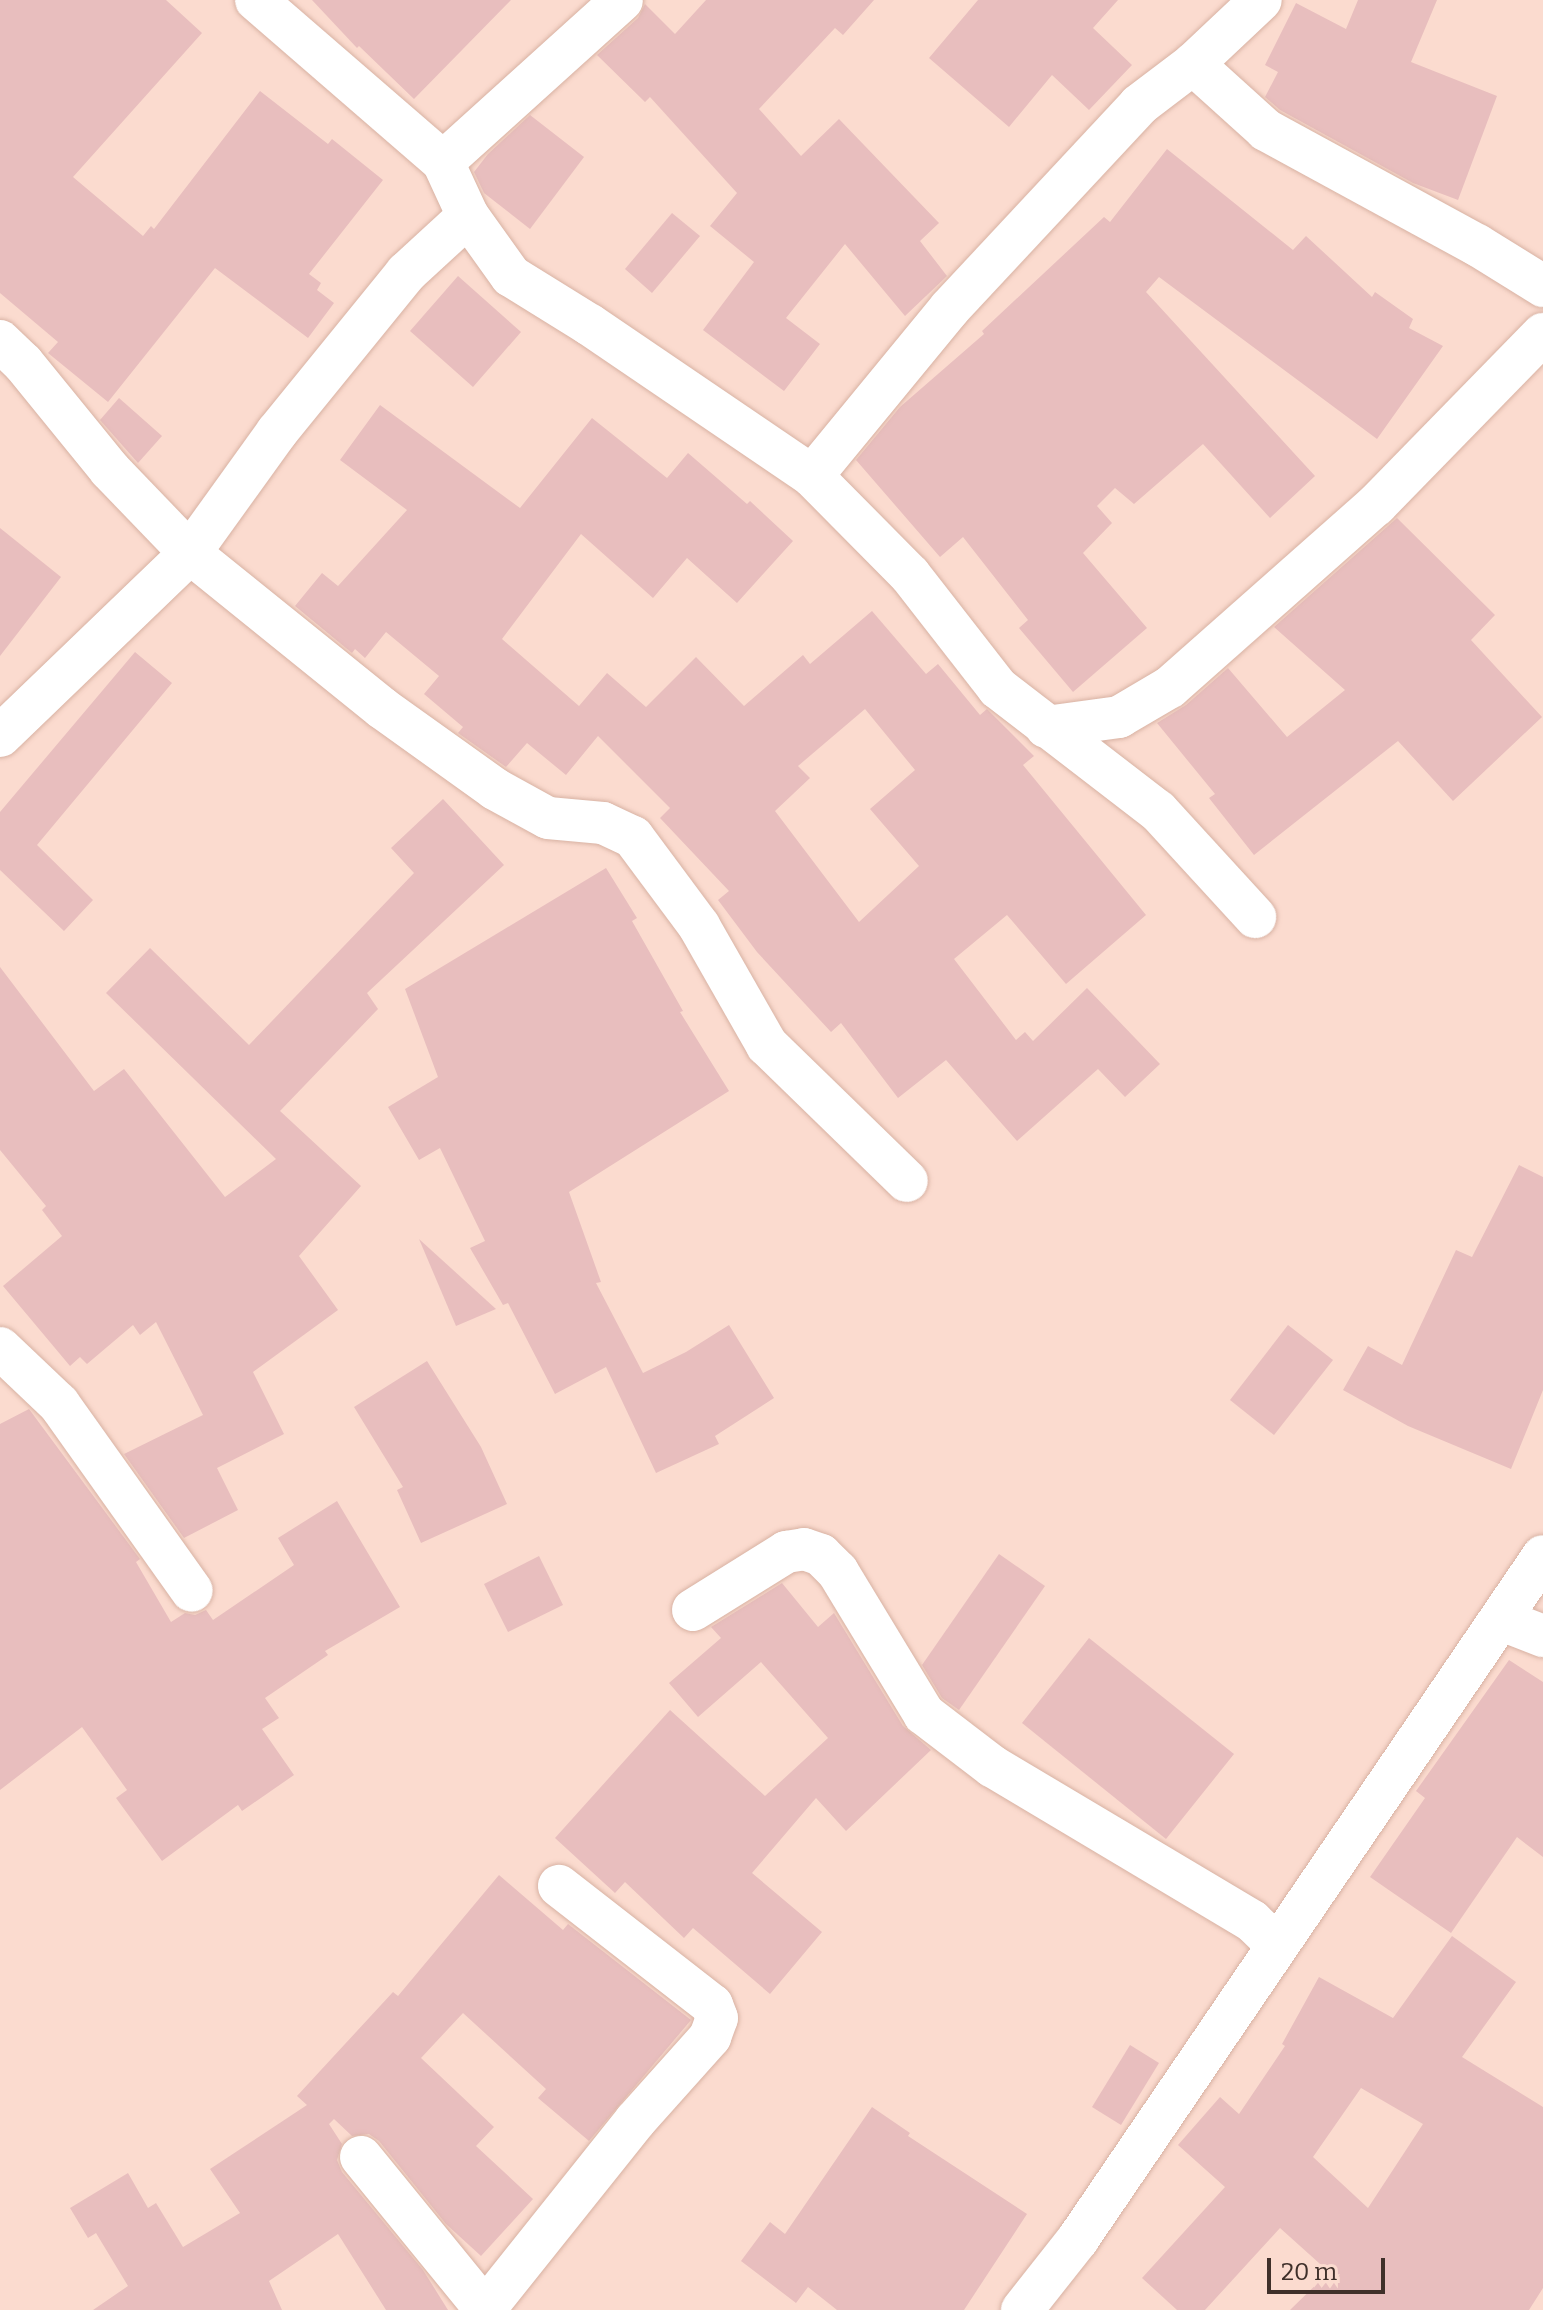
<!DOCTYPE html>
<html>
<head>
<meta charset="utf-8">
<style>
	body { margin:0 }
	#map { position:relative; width:1543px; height:2310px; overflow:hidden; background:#fbdbcf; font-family:Bitter,serif }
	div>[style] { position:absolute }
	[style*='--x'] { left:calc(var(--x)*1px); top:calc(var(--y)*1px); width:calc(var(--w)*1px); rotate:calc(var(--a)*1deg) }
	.building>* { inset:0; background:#e8bebe }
	.roads { filter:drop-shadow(0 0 2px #d8b2a3) drop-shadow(0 0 2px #d8b2a3) }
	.minor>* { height:42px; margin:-21px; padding:0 21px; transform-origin:21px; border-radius:21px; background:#fff }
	span { translate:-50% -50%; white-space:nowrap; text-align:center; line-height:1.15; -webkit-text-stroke:7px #fbdbcf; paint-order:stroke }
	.scale { position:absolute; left:1267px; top:2258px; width:118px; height:36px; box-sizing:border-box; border:4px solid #3f302a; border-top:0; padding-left:10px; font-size:24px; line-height:28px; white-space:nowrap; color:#3f302a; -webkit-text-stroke:6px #fbdbcf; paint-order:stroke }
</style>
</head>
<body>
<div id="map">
	<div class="building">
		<div style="clip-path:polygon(0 0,166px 0,202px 33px,73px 177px,143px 236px,151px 226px,154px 229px,260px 91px,328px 144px,332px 139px,383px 180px,309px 274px,321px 283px,317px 290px,334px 303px,308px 338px,215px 268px,108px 402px,48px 353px,58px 342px,0 293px)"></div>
		<div style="clip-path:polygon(312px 0,511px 0,414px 99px,359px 46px,357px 48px)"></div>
		<div style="clip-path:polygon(706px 0,874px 0,843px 35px,835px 28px,759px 109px,801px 156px,839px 119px,939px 223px,920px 241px,947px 276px,905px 316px,845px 244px,786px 318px,820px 344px,784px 391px,703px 330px,754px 262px,710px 226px,737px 193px,650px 97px,645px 102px,597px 55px,638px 18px,645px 4px,675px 34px)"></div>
		<div style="clip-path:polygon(978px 0,1118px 0,1093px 28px,1132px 65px,1089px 110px,1052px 75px,1009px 127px,929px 58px)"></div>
		<div style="clip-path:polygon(1358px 0,1437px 0,1411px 62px,1497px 96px,1458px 200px,1413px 183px,1280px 110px,1265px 97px,1278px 72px,1265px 65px,1296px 3px,1346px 29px)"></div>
		<div style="clip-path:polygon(530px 115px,584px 157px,530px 229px,484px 193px,474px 172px,488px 154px)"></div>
		<div style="clip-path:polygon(1167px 149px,1293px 250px,1306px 236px,1372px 297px,1375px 292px,1413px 319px,1409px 328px,1443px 346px,1377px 439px,1159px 277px,1146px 292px,1315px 476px,1270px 518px,1203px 444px,1134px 504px,1115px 488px,1097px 506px,1112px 523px,1083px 553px,1147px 628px,1073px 692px,1019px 628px,1028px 620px,963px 537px,940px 557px,856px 460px,900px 407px,984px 334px,982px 331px,1104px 217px,1110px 222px)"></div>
		<div style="clip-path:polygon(672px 213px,700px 236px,652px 293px,625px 269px)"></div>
		<div style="clip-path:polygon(458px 276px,521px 332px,473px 387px,410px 331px)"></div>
		<div style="clip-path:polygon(119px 398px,162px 436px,138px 463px,100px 420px)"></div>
		<div style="clip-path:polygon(evenodd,380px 405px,520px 508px,592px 418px,667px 478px,688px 453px,747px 504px,750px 501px,793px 541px,737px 603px,687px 558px,653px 598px,581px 534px,502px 639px,579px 706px,607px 673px,646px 707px,696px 657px,744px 706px,803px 655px,810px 664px,872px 611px,926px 674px,938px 664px,980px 715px,987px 709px,1034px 756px,1023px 765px,1146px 915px,1066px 984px,1007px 915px,954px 959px,1016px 1040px,1025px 1032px,1033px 1041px,1087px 988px,1160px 1064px,1125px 1097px,1098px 1069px,1017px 1141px,946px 1060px,898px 1098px,841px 1023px,831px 1032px,757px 952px,718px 900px,729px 891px,660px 818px,670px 808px,598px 736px,566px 775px,527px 743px,506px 767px,458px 733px,463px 727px,424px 694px,439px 676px,386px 632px,365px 658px,355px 649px,352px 653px,295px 606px,322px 573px,338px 586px,407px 510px,340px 460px,380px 405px,865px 709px,915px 770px,870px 809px,919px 866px,859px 922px,775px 811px,810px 778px,798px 766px,865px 709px)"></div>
		<div style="clip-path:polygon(1397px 518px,1495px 615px,1471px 640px,1542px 717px,1453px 801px,1398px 741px,1254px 855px,1209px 798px,1215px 794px,1157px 723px,1186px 705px,1228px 668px,1287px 737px,1345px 690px,1274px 627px)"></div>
		<div style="clip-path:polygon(0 528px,61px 577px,0 656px)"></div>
		<div style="clip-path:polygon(135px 652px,172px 683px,37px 845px,93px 900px,64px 931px,0 870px,0 812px)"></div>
		<div style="clip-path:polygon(443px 799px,504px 865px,367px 993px,378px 1009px,280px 1111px,361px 1186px,299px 1256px,338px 1310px,253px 1372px,284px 1434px,217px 1468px,238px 1510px,184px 1538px,124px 1454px,203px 1415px,156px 1322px,140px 1335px,133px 1325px,87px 1364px,80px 1357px,70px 1366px,3px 1286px,62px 1236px,42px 1210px,46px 1206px,0 1150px,0 967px,94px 1091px,124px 1069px,225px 1197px,276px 1159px,106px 993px,150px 948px,249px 1045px,414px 873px,391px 848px)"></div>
		<div style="clip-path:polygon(606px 868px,637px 918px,632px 921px,683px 1011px,680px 1012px,729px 1091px,569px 1192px,601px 1282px,596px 1283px,643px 1373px,686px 1352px,729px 1325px,774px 1398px,715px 1436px,719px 1444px,656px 1473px,606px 1367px,555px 1394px,508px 1303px,503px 1305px,470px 1248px,485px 1241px,440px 1148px,419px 1160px,388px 1107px,438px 1077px,405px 989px)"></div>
		<div style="clip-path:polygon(1519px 1165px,1543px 1177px,1543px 1390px,1511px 1469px,1408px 1426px,1343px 1390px,1368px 1346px,1402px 1365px,1456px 1250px,1472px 1257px)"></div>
		<div style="clip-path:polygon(419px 1239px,496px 1309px,456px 1326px)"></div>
		<div style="clip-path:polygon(1288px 1325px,1333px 1360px,1274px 1435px,1230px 1400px)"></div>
		<div style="clip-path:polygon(427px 1361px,481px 1447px,507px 1504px,421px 1543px,397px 1490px,403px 1487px,354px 1407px)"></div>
		<div style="clip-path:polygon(29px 1409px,140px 1559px,136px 1562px,171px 1622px,185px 1613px,195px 1615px,206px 1610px,213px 1620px,294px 1565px,278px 1538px,337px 1501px,400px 1607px,325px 1651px,328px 1655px,265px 1698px,279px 1718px,262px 1729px,294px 1775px,242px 1811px,238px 1805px,162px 1861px,116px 1798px,127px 1790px,82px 1727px,0 1790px,0 1424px)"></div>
		<div style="clip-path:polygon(999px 1554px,1045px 1586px,959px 1710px,942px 1698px,922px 1665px)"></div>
		<div style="clip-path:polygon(539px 1556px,563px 1605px,508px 1632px,484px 1584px)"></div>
		<div style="clip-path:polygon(782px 1583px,818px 1627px,834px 1613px,903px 1726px,931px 1750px,846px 1831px,816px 1798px,752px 1873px,822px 1932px,770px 1994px,693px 1928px,684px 1938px,625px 1882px,615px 1893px,555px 1838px,670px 1710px,765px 1796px,828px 1738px,761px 1662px,698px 1717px,669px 1683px,721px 1638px,711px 1627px)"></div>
		<div style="clip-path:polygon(1089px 1638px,1234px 1754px,1166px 1839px,1022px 1723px)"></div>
		<div style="clip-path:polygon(1509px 1660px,1543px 1682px,1543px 1857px,1517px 1837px,1451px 1933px,1370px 1877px,1425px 1798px,1416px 1791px)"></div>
		<div style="clip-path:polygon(499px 1875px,563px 1930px,568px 1924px,691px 2020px,589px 2141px,538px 2098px,546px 2089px,463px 2013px,421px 2058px,494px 2127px,476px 2146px,533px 2199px,481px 2256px,446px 2224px,379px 2141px,369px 2134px,352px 2136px,334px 2119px,329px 2124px,342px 2144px,337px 2160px,342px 2172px,423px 2270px,448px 2310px,386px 2310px,338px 2234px,269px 2281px,282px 2310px,93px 2310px,128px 2286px,96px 2233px,88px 2238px,70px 2208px,128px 2173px,148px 2208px,156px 2203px,183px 2247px,240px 2213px,210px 2169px,307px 2105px,297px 2096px,393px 1992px,398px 1996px)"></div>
		<div style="clip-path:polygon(evenodd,1452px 1936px,1516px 1982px,1462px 2057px,1543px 2107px,1543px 2288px,1529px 2310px,1290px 2310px,1329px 2272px,1280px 2228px,1205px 2310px,1177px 2310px,1142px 2278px,1225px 2187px,1178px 2145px,1220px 2097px,1239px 2114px,1285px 2046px,1282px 2044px,1319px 1977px,1393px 2018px,1452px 1936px,1361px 2088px,1423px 2124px,1368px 2208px,1313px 2157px,1361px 2088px)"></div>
		<div style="clip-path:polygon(1130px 2045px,1159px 2063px,1121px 2125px,1092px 2107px)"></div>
		<div style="clip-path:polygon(872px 2107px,910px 2133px,908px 2136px,1027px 2214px,964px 2310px,837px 2310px,808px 2287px,796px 2303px,741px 2261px,770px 2222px,785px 2234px)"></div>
	</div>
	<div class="roads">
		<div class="minor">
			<div style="--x:256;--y:0;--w:247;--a:40.9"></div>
			<div style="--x:443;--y:162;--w:60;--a:65.2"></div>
			<div style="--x:468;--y:216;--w:74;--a:54.4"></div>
			<div style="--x:511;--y:276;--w:93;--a:31.8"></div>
			<div style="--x:590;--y:325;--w:268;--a:34.2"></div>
			<div style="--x:812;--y:476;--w:139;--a:45.3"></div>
			<div style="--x:910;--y:575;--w:143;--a:52.1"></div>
			<div style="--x:998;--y:688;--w:202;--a:37.6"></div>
			<div style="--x:1158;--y:811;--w:144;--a:47.5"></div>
			<div style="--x:1193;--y:64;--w:98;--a:42.1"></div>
			<div style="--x:1266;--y:130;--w:240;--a:28.6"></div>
			<div style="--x:1477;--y:245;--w:78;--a:31.8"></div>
			<div style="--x:443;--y:162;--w:241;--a:-42.1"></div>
			<div style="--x:0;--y:341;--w:32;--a:44"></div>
			<div style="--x:23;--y:363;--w:138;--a:50.9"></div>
			<div style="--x:110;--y:470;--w:115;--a:46.1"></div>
			<div style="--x:190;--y:553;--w:247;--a:38.9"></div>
			<div style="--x:382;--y:708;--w:139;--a:35.6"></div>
			<div style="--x:495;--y:789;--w:60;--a:28.7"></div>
			<div style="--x:548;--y:818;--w:55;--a:5.2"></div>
			<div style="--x:603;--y:823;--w:33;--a:25"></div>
			<div style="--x:633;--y:837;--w:111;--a:53.4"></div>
			<div style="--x:699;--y:926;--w:137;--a:60.3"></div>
			<div style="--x:767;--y:1045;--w:195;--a:44.2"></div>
			<div style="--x:812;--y:476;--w:217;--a:-50.6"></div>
			<div style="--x:950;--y:308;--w:277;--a:-47"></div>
			<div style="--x:1139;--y:105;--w:68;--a:-37.2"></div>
			<div style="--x:1193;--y:64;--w:93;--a:-43.3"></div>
			<div style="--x:1046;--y:727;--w:74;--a:-7.8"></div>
			<div style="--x:1119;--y:717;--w:59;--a:-30.5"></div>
			<div style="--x:1170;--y:687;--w:275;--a:-41.5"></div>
			<div style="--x:1376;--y:505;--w:239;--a:-45.7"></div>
			<div style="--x:0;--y:736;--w:264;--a:-43.9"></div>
			<div style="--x:190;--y:553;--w:149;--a:-54.3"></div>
			<div style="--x:277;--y:432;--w:205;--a:-50.9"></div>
			<div style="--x:406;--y:273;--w:84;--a:-42.6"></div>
			<div style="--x:0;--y:1348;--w:81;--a:43.5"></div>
			<div style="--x:59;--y:1404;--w:229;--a:54.6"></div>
			<div style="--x:693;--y:1610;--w:110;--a:-31.9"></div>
			<div style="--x:786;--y:1552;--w:18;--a:-9"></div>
			<div style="--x:804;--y:1549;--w:18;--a:19"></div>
			<div style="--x:821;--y:1555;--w:24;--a:45"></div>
			<div style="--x:838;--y:1572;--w:166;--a:58.8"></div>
			<div style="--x:924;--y:1714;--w:86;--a:37.4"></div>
			<div style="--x:992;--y:1766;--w:303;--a:30.8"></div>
			<div style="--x:1252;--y:1921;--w:33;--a:44"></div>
			<div style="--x:1502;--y:1620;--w:44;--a:21.3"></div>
			<div style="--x:361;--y:2157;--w:198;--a:50.8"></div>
			<div style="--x:485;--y:2309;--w:241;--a:-51.4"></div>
			<div style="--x:635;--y:2121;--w:113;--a:-48.2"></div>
			<div style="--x:710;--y:2037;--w:20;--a:-70"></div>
			<div style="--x:717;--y:2018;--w:14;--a:-111"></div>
			<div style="--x:712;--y:2005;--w:194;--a:-142.1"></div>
			<div style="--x:1022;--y:2310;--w:90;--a:-51.7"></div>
			<div style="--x:1078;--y:2239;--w:826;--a:-55.75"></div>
		</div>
	</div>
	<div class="scale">20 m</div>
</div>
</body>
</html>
